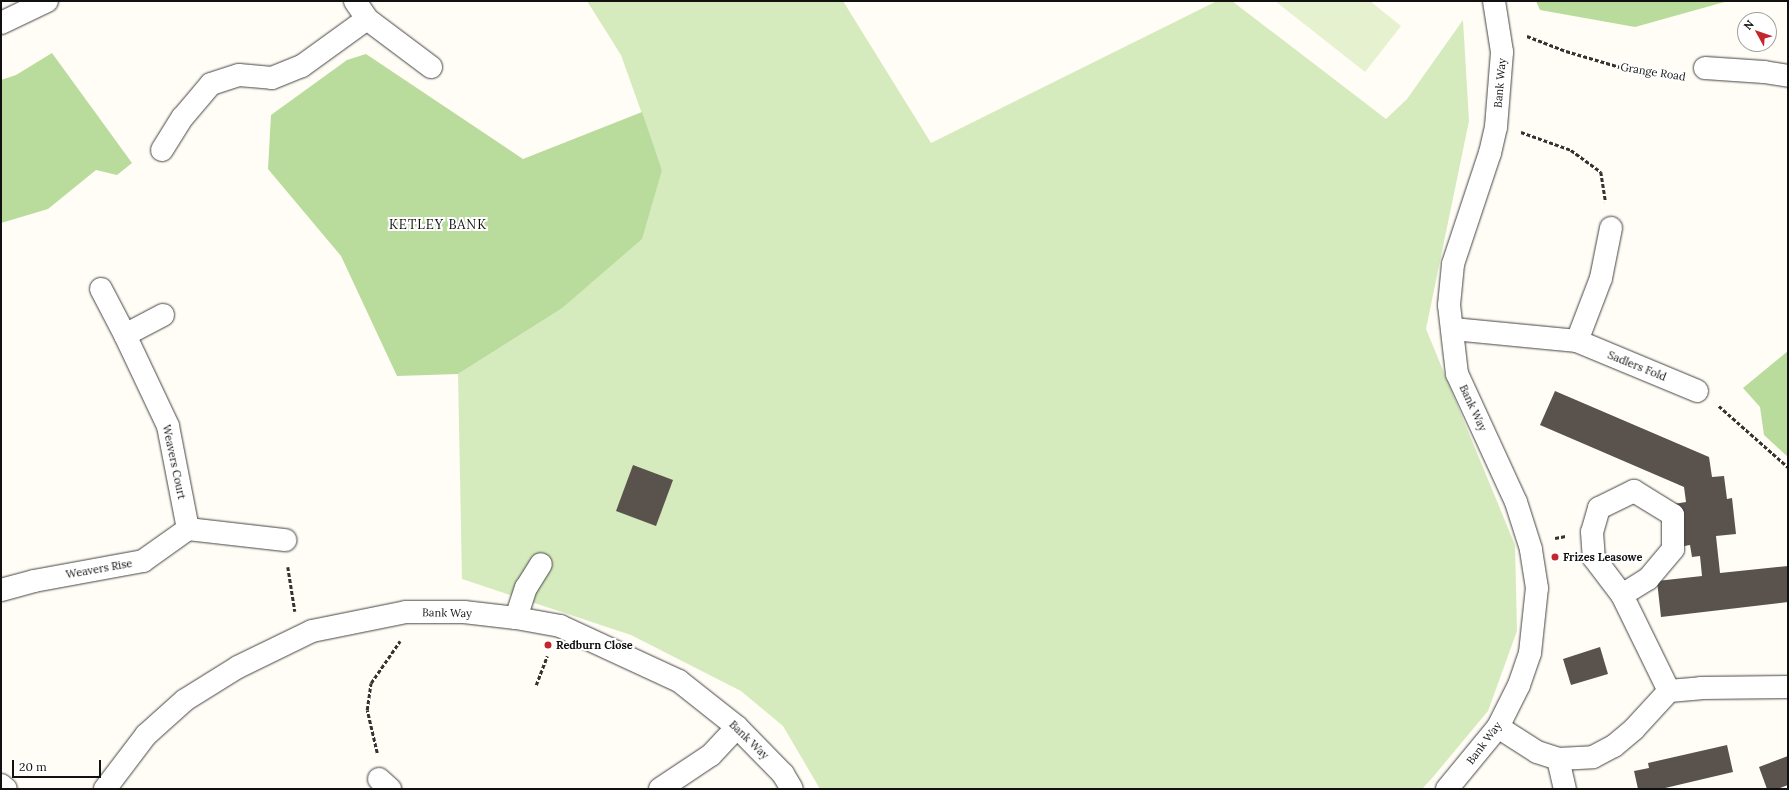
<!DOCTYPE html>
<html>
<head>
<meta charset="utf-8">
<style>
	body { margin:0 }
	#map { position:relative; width:1789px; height:790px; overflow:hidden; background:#fffdf5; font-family:Lora,serif }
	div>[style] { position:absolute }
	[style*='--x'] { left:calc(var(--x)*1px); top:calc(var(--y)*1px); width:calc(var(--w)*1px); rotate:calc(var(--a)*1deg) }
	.green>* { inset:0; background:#d5ebbd }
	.forest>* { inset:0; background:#b9dc9c }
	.pitch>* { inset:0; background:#e6f2cf }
	.building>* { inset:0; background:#5a524d }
	.path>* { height:2.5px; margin-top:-1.25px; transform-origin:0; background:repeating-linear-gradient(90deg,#333 0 4px,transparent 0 6px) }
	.roads { filter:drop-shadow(0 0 1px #444) drop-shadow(0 0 1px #444) }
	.minor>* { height:22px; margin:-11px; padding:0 11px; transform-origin:11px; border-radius:11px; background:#fff }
	.dots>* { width:11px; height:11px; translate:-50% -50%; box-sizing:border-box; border:2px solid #fff; border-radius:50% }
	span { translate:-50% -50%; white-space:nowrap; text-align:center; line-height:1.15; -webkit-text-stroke:4px #fff; paint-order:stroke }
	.street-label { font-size:11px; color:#111 }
	.poi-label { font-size:11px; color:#111; font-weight:700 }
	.left { translate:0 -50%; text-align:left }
	.quarter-label { font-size:13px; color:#111; letter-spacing:1px }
	.frame { position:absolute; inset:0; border:2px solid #111; pointer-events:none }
	.north { position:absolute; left:1737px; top:12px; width:40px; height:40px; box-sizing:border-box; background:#fff; border:1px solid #a0a0a0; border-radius:50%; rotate:310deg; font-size:11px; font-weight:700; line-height:16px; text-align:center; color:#111 }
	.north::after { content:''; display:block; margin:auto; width:14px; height:18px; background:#c4262e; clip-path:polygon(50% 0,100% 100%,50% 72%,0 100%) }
	.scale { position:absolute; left:12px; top:760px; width:89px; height:18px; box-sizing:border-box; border:2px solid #111; border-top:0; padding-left:5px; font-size:12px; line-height:14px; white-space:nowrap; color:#111; -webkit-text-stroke:3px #fff; paint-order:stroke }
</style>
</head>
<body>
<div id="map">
	<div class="green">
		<div style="clip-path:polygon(587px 1px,843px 1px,931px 143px,1217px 1px,1232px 1px,1386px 119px,1407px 99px,1463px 20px,1469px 121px,1426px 329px,1515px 545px,1517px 631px,1488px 711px,1433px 777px,1422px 789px,820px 789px,783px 726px,741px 691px,631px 635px,462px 579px,458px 374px,561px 309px,662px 170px,621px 55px)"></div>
	</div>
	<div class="forest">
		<div style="clip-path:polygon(1536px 1px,1728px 1px,1635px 27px,1540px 10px)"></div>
		<div style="clip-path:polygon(52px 53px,132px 163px,117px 175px,96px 170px,48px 209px,1px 223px,1px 80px,16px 75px)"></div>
		<div style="clip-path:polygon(366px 54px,523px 159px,642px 112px,662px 170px,642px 239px,561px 309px,458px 374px,397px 376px,341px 256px,268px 169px,271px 115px,347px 60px)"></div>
		<div style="clip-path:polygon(1788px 351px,1788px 457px,1764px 435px,1760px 407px,1743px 388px)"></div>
	</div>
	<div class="pitch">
		<div style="clip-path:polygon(1275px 1px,1370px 1px,1401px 26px,1365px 72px)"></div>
	</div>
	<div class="building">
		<div style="clip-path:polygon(1555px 391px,1709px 457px,1712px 477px,1724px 476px,1727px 499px,1732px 498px,1736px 534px,1716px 536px,1720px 573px,1788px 566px,1788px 602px,1661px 617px,1657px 581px,1702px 576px,1700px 556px,1692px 557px,1690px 545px,1679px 547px,1674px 504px,1686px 502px,1684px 487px,1540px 425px)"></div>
		<div style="clip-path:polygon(633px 465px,673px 480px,656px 526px,616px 511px)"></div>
		<div style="clip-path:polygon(1600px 647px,1608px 674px,1571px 685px,1563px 659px)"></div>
		<div style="clip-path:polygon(1727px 745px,1733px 772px,1661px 789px,1638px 789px,1634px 771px,1649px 768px,1648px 763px)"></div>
		<div style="clip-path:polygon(1788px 756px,1788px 785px,1777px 789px,1767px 789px,1759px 767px)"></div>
	</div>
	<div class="path">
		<div style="--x:1527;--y:36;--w:42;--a:21"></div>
		<div style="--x:1566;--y:51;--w:67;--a:16.5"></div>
		<div style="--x:1630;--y:70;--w:50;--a:8"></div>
		<div style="--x:1521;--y:132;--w:53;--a:19.8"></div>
		<div style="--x:1571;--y:150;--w:37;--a:36"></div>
		<div style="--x:1601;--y:172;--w:30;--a:81"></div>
		<div style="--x:1719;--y:406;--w:92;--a:41.5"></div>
		<div style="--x:1555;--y:538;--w:11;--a:-10"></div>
		<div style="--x:288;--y:567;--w:45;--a:81"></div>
		<div style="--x:536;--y:685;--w:31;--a:-69"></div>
		<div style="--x:377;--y:753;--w:44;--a:-103.1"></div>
		<div style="--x:367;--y:710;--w:27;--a:-82"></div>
		<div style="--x:371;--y:683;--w:51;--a:-55.4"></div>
	</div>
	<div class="roads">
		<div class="minor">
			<div style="--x:355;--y:1;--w:22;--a:56"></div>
			<div style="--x:367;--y:19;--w:80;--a:36.9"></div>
			<div style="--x:1;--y:23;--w:51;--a:-25.6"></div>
			<div style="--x:1705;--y:68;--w:59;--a:3.9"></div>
			<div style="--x:1764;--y:72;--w:24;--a:9"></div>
			<div style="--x:162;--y:150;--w:39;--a:-58"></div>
			<div style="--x:183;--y:117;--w:43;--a:-49.7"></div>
			<div style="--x:211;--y:84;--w:29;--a:-18"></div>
			<div style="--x:239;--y:75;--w:33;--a:5"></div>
			<div style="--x:272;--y:78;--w:32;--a:-22"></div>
			<div style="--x:302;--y:66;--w:80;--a:-35.9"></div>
			<div style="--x:101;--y:289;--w:52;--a:62.4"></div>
			<div style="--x:125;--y:335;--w:101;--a:64.7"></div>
			<div style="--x:168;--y:426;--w:105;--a:79"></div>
			<div style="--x:1453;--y:329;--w:125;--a:5.5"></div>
			<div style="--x:1577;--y:341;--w:130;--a:22.6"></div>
			<div style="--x:125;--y:335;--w:43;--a:-27.8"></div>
			<div style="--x:1577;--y:341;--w:67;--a:-69.1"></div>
			<div style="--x:1601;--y:278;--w:51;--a:-78.7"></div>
			<div style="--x:188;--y:529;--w:98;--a:6.5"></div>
			<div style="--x:1;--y:590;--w:34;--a:-15"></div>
			<div style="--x:34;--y:581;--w:111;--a:-10.4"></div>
			<div style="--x:143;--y:561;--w:55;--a:-35.4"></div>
			<div style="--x:1622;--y:595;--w:31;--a:-32"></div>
			<div style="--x:1648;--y:579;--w:39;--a:-50"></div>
			<div style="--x:1673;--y:549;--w:34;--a:-90"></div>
			<div style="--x:1673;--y:515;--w:46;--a:-148.4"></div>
			<div style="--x:1634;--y:491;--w:39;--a:154"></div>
			<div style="--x:1599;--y:508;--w:25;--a:106"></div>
			<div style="--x:1592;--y:532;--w:26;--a:86"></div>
			<div style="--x:1594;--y:558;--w:46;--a:52.9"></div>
			<div style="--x:1622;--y:595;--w:107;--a:63.9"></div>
			<div style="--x:516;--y:618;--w:32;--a:-72"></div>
			<div style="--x:526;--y:588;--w:28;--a:-58"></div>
			<div style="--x:1498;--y:727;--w:46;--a:32.7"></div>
			<div style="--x:1537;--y:752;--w:22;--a:18"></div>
			<div style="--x:1558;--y:759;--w:35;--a:-3"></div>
			<div style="--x:1593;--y:757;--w:24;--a:-28"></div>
			<div style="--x:1614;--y:746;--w:26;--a:-40"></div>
			<div style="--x:1634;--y:729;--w:52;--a:-47.4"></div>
			<div style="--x:1669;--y:691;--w:32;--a:-5"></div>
			<div style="--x:1701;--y:688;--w:87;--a:-0.7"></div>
			<div style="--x:1558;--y:759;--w:31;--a:77"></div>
			<div style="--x:379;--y:779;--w:15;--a:42"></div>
			<div style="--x:1;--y:785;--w:6;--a:39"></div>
			<div style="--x:105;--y:789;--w:68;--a:-52.8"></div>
			<div style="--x:146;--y:735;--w:52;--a:-41.9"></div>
			<div style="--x:185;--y:700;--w:62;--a:-31.9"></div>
			<div style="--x:238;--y:667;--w:82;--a:-25.9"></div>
			<div style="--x:312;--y:631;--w:96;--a:-11.4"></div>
			<div style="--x:406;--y:612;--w:58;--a:0"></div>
			<div style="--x:464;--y:612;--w:52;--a:6.6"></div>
			<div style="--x:516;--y:618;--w:45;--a:10.3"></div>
			<div style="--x:560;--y:626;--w:131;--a:24.8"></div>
			<div style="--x:679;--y:681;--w:74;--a:38.4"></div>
			<div style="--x:737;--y:727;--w:66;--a:45.6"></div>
			<div style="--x:783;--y:774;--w:17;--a:59"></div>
			<div style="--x:660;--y:789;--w:61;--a:-33.7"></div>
			<div style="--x:711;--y:755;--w:38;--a:-47"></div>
			<div style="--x:1447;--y:789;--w:80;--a:-50.6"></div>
			<div style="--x:1498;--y:727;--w:47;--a:-63.4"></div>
			<div style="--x:1519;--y:685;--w:34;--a:-71"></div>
			<div style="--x:1530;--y:653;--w:65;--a:-83.9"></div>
			<div style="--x:1537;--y:588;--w:39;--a:-99"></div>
			<div style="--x:1531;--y:549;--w:49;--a:-107.7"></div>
			<div style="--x:1516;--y:502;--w:141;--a:-114.7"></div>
			<div style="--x:1457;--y:374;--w:69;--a:-96.6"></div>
			<div style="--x:1449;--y:305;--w:41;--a:-84.4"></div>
			<div style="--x:1453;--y:264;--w:117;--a:-71.6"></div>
			<div style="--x:1490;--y:153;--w:27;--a:-77"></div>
			<div style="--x:1496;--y:127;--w:75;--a:-85.4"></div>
			<div style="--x:1502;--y:52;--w:52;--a:-98.9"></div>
		</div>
	</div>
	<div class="dots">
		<div style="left:1555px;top:557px;background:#c4262e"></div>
		<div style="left:548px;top:645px;background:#c4262e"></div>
	</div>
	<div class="street-label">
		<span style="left:1653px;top:72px;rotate:9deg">Grange Road</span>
		<span style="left:1500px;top:83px;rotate:-85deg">Bank Way</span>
		<span style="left:1637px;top:366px;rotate:22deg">Sadlers Fold</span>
		<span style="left:1473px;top:408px;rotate:65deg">Bank Way</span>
		<span style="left:174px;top:462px;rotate:78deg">Weavers Court</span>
		<span style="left:99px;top:569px;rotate:-10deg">Weavers Rise</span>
		<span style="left:447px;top:613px;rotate:1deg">Bank Way</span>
		<span style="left:749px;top:740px;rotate:44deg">Bank Way</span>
		<span style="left:1484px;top:743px;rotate:-53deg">Bank Way</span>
	</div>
	<div class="poi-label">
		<span class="left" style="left:1563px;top:557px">Frizes Leasowe</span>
		<span class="left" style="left:556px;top:645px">Redburn Close</span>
	</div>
	<div class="quarter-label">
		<span style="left:438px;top:225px">KETLEY BANK</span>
	</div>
	<div class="frame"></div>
	<div class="north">N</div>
	<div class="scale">20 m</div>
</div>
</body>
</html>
